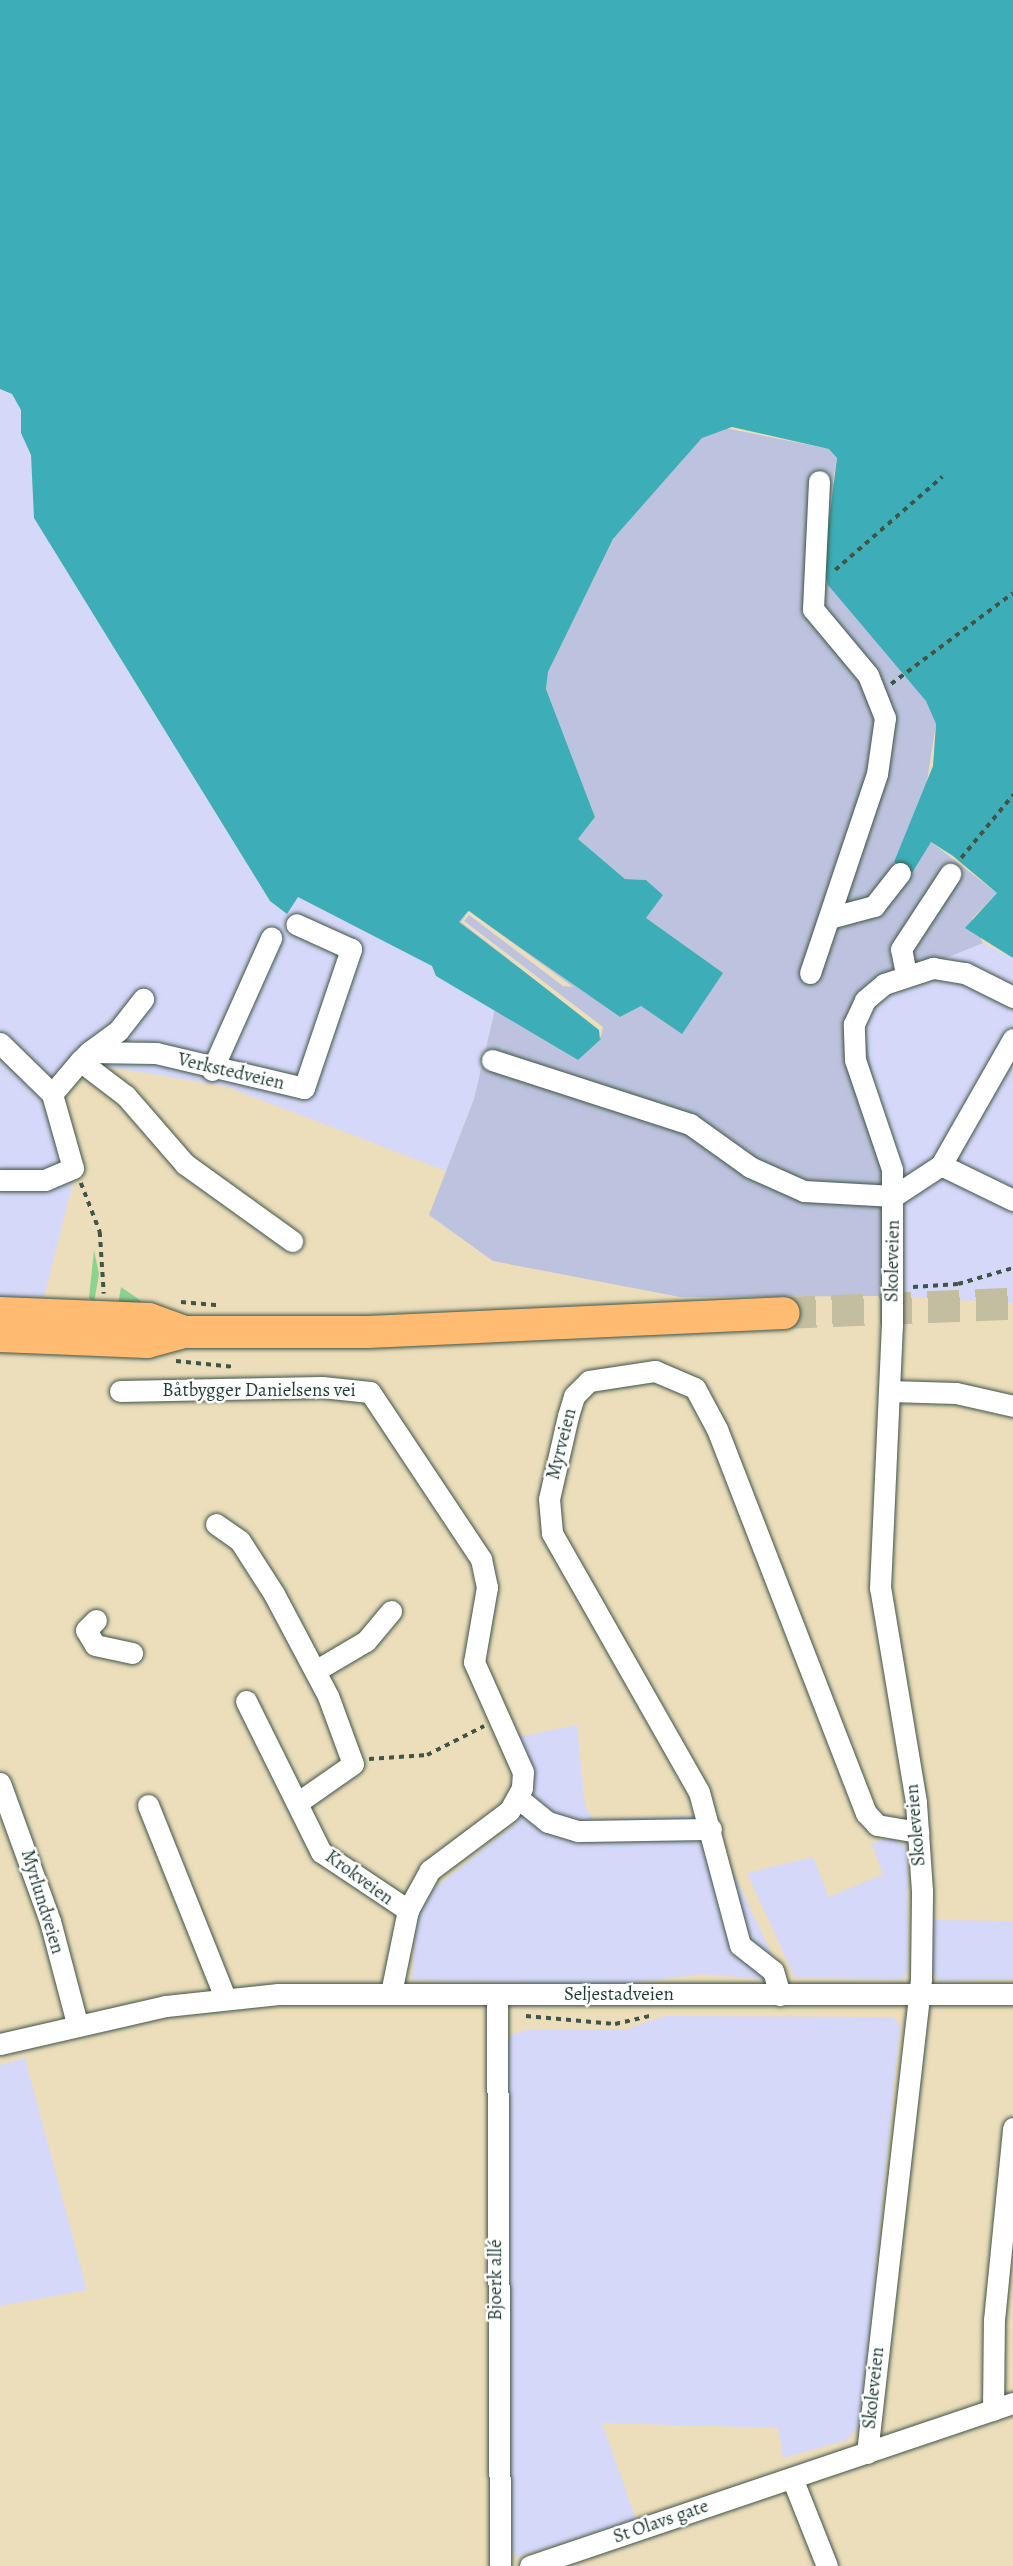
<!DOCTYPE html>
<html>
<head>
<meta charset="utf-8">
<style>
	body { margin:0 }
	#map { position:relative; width:1013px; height:2566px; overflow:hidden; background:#ecdebb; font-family:Alegreya,serif }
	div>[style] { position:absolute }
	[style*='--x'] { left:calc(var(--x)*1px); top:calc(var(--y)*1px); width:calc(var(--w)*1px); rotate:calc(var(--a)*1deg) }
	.built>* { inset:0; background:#d5d8f9 }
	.industrial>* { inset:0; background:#bdc3de }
	.green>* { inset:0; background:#8bd38e }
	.water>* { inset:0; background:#3daeb7 }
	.pier>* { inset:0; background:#ecdebb }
	.highway-tunnel>* { height:32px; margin-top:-16px; transform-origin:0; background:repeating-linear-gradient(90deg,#c3bea0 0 32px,transparent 0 48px) }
	.path>* { height:3.5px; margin-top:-1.75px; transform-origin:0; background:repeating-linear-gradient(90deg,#3e5548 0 5px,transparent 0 10px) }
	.roads { filter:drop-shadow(0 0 2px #3e5548) drop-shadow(0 0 2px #3e5548) }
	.minor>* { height:21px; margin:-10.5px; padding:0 10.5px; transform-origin:10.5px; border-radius:10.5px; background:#fff }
	.highway>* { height:32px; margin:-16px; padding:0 16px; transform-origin:16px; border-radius:16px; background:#ffbb71 }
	span { translate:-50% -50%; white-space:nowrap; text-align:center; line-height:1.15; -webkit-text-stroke:5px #fff; paint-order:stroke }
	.street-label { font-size:19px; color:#1f3d34 }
</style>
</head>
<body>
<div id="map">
	<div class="built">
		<div style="clip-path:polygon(0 389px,12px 394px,21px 410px,21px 433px,31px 455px,34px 518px,270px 901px,287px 914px,298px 897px,432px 966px,436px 976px,495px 1009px,474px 1099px,446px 1171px,225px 1086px,84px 1063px,37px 1092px,74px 1178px,45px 1294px,0 1329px)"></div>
		<div style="clip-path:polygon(983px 943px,1013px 958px,1013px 1303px,888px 1296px,864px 1025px,894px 979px)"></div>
		<div style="clip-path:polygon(577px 1725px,585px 1806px,594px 1820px,706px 1815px,774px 1959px,773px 1980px,702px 1974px,615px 1985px,412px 1980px,416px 1922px,432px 1890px,516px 1823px,532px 1798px,532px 1780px,513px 1738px)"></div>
		<div style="clip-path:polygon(891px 1838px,908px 1848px,907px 1973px,902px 1979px,795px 1978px,747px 1873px,813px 1857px,829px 1897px,883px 1874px,871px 1843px)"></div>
		<div style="clip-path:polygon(928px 1920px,1013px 1921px,1013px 1979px,940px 1981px,930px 1970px)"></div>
		<div style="clip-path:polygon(666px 2016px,892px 2017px,900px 2024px,860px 2425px,847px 2440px,783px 2458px,778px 2428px,602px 2423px,636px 2519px,517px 2557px,505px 2541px,506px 2045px,512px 2034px,531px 2029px,627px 2029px)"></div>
		<div style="clip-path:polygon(25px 2058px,87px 2290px,0 2306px,0 2065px)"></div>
	</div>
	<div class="industrial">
		<div style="clip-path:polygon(720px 427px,830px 449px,837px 458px,833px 482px,936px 724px,926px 788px,931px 842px,997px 893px,972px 919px,983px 943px,894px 979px,864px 1025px,891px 1188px,888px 1296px,680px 1297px,493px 1261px,429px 1215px,474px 1099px,495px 1009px,578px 1060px,600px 1029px,458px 922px,468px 910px,620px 1017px,641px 1006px,682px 1033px,645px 918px,663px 895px,646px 880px,625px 879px,578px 839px,595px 817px,546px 689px,548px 672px,613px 539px,702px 438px)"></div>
	</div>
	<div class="green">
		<div style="clip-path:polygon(94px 1250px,99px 1274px,94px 1303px,89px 1298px)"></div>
		<div style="clip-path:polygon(121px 1287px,140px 1300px,142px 1305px,118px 1305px)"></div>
	</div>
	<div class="water">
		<div style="clip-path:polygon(0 0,1013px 0,1013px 958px,965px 928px,997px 893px,953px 856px,931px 842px,912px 873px,894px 862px,933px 766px,936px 724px,926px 701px,828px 585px,823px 568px,837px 458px,829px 449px,732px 427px,702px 438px,613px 539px,548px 672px,546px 689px,595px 817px,578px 839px,625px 879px,646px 880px,663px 895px,646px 918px,723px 973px,682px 1034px,641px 1006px,620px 1017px,468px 911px,459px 922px,600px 1029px,601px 1039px,578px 1060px,436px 976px,432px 966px,298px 897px,287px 914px,270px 901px,34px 518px,31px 455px,21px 433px,21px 410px,12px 394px,0 389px)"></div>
	</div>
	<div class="pier">
		<div style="clip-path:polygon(469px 911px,573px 987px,563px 986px,469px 915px,464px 921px,603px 1027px,600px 1040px,599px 1030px,461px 922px)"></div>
	</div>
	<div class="highway-tunnel">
		<div style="--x:784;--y:1313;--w:229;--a:-2.3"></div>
	</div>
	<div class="path">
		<div style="--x:835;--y:570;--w:142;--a:-41"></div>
		<div style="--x:891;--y:684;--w:152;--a:-36.7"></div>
		<div style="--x:961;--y:858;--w:82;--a:-50.5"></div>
		<div style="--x:81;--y:1183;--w:53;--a:68.8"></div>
		<div style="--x:100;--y:1232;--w:62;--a:86.3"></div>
		<div style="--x:913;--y:1287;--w:45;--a:-3.8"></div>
		<div style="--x:958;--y:1284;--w:57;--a:-16.2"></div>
		<div style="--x:181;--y:1302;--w:37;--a:5"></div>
		<div style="--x:176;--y:1361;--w:59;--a:5.8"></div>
		<div style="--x:369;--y:1759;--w:58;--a:-3.9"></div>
		<div style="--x:427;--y:1755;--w:64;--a:-27"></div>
		<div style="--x:526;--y:2016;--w:89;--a:5.1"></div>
		<div style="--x:615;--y:2024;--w:36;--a:-13"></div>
	</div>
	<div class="roads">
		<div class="minor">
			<div style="--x:829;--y:918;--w:47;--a:-14.9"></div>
			<div style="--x:874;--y:906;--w:42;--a:-51.8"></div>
			<div style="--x:810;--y:973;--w:210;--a:-71.4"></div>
			<div style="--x:877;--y:774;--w:57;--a:-81.9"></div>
			<div style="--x:885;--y:718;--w:46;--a:-111.6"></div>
			<div style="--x:868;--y:675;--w:86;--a:-129.8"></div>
			<div style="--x:813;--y:609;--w:128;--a:-87.3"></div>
			<div style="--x:906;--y:974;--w:25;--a:-101"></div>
			<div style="--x:901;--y:949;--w:90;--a:-56.8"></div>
			<div style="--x:0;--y:1043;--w:73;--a:44.4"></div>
			<div style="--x:52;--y:1094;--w:77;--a:74.2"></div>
			<div style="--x:73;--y:1168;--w:30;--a:157"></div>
			<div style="--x:45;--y:1180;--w:45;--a:180"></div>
			<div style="--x:89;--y:1052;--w:36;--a:-36"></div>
			<div style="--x:118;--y:1031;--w:41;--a:-52"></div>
			<div style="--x:492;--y:1060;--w:208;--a:17.9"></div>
			<div style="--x:690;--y:1124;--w:74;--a:35.6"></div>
			<div style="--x:750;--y:1167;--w:59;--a:24"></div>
			<div style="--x:804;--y:1191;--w:90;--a:3.2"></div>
			<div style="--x:80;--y:1061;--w:13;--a:-45"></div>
			<div style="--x:89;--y:1052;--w:67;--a:0.9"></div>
			<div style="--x:156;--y:1053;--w:152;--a:13.3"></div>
			<div style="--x:304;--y:1088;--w:147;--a:-71.3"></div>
			<div style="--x:351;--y:949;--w:60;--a:-155.6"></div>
			<div style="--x:212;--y:1070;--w:145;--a:-65.9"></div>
			<div style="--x:52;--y:1094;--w:43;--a:-49.7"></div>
			<div style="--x:80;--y:1061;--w:58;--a:37.3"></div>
			<div style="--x:126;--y:1096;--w:90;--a:49.1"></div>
			<div style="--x:185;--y:1164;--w:132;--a:35.7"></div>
			<div style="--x:941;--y:1165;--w:80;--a:25.9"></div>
			<div style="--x:894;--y:1196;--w:56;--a:-33.4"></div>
			<div style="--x:941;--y:1165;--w:145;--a:-60.3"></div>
			<div style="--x:120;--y:1391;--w:202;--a:-1.1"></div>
			<div style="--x:322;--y:1387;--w:48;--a:5.9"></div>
			<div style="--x:370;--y:1392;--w:201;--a:56.4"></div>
			<div style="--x:481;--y:1559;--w:29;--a:78"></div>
			<div style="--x:487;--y:1587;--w:76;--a:99.8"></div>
			<div style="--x:474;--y:1662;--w:120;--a:66"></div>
			<div style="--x:523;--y:1772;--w:16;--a:94"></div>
			<div style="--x:522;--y:1788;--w:26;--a:119"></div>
			<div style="--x:509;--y:1811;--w:99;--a:143.2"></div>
			<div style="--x:430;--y:1870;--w:46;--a:118.8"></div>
			<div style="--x:889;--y:1391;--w:67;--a:1.7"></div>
			<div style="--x:956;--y:1393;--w:58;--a:12.8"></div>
			<div style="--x:216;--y:1524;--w:29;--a:35"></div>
			<div style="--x:240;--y:1541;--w:63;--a:57.3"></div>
			<div style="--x:274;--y:1594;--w:115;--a:62.1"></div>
			<div style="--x:328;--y:1696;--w:72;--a:69.8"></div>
			<div style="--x:353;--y:1764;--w:68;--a:145.1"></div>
			<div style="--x:96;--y:1620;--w:14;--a:135"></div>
			<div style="--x:86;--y:1630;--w:17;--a:59"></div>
			<div style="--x:95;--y:1645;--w:38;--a:12"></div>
			<div style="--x:315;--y:1671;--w:59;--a:-30.5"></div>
			<div style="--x:366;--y:1641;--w:39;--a:-50"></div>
			<div style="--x:246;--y:1701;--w:169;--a:63.6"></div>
			<div style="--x:321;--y:1852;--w:105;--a:33.7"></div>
			<div style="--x:408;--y:1910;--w:85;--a:101.6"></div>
			<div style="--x:0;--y:1783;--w:147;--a:70.1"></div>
			<div style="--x:50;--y:1921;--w:106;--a:75.2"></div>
			<div style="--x:518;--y:1798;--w:38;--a:39"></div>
			<div style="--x:548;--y:1822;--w:31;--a:17"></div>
			<div style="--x:578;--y:1831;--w:133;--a:-0.9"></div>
			<div style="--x:148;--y:1805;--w:208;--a:68.2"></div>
			<div style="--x:497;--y:1995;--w:571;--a:89.7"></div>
			<div style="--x:780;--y:1995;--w:25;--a:-106"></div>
			<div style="--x:773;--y:1971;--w:42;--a:-141.8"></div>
			<div style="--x:740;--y:1945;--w:158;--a:-105"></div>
			<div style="--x:699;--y:1792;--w:298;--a:-119.6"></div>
			<div style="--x:552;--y:1533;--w:34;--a:-95"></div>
			<div style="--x:549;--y:1499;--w:85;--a:-77.1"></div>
			<div style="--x:568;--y:1416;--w:21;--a:-73"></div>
			<div style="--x:574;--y:1396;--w:21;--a:-45"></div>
			<div style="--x:589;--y:1381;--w:67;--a:-8.6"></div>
			<div style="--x:655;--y:1371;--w:43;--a:23"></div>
			<div style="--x:695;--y:1388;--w:47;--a:61.8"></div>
			<div style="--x:717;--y:1429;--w:412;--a:68.8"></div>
			<div style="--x:866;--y:1813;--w:16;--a:47"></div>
			<div style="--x:877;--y:1825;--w:42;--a:9.7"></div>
			<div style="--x:0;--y:2044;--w:170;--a:-12.9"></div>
			<div style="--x:166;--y:2006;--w:113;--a:-6.1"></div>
			<div style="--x:278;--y:1994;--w:735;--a:0"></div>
			<div style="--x:993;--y:2410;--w:90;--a:-89.4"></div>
			<div style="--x:994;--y:2320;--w:193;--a:-84.3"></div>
			<div style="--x:867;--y:2453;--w:478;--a:-83.5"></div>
			<div style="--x:921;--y:1978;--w:87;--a:-89.3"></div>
			<div style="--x:922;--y:1891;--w:89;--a:-93.9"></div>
			<div style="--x:916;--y:1802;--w:217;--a:-99.5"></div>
			<div style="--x:880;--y:1588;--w:262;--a:-87.4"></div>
			<div style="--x:892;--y:1326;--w:157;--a:-90"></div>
			<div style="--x:892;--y:1169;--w:115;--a:-108.7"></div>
			<div style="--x:855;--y:1060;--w:36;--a:-92"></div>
			<div style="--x:854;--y:1024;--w:26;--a:-65"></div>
			<div style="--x:865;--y:1000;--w:25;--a:-40"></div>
			<div style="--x:884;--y:984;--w:52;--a:-18.1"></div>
			<div style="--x:933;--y:968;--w:32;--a:9"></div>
			<div style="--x:965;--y:973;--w:54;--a:26.6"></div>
			<div style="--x:792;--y:2478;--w:95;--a:68.3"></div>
			<div style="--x:530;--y:2566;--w:510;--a:-18.65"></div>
		</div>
		<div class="highway">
			<div style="--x:0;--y:1313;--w:149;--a:2.3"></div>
			<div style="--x:149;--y:1319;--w:38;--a:20"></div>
			<div style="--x:0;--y:1336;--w:147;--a:2.3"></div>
			<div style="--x:147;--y:1342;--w:39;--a:-15"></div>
			<div style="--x:185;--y:1332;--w:183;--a:0"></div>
			<div style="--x:368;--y:1332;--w:416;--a:-2.6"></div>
		</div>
	</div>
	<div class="street-label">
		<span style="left:231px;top:1072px;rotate:13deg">Verkstedveien</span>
		<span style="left:893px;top:1261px;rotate:-89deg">Skoleveien</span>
		<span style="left:259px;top:1391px">Båtbygger Danielsens vei</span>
		<span style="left:562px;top:1444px;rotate:-76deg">Myrveien</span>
		<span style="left:916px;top:1825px;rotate:-95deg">Skoleveien</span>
		<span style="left:359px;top:1878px;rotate:36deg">Krokveien</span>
		<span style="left:42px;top:1902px;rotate:73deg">Myrlundveien</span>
		<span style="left:619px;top:1995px">Seljestadveien</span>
		<span style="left:496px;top:2280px;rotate:-90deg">Bjoerk allé</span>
		<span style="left:874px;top:2388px;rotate:-84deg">Skoleveien</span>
		<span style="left:661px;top:2522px;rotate:-19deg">St Olavs gate</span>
	</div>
</div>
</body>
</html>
